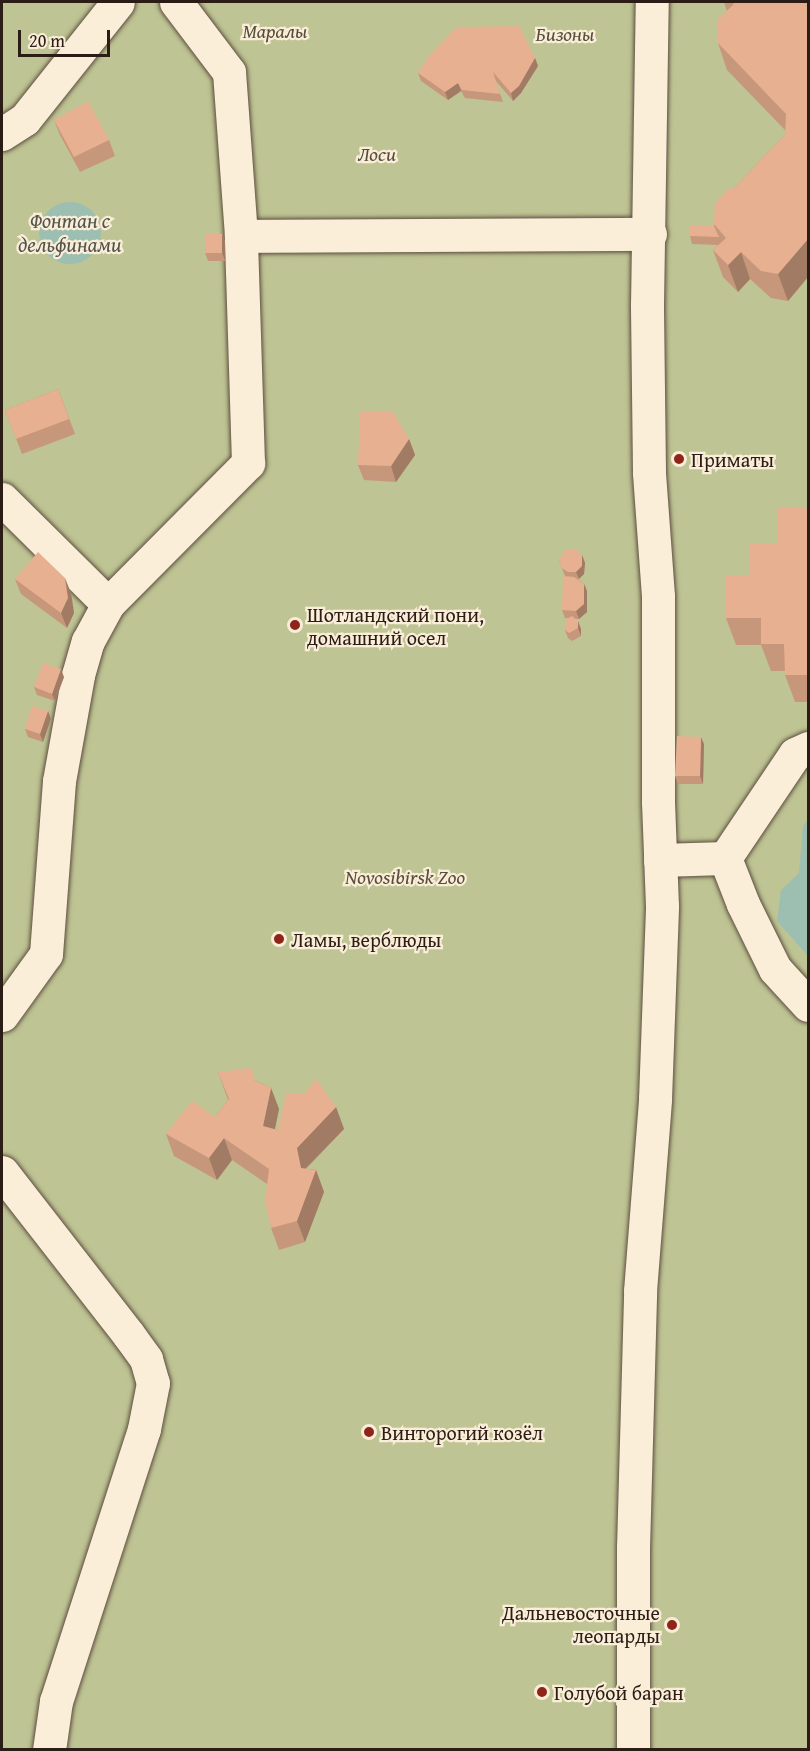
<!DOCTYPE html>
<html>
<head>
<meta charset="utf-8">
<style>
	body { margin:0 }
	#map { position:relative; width:810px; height:1751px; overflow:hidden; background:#f7e5c3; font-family:"Gentium Book Plus",serif }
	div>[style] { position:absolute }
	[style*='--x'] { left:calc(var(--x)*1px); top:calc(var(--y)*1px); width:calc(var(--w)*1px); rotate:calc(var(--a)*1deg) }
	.green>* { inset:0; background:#bec493 }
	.water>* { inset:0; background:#9dbfb2 }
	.round { border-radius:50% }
	.roads { filter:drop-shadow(0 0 2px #5e4e41) drop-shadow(0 0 2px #5e4e41) }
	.street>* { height:33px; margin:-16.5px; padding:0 16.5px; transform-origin:16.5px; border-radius:16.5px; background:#faeed8 }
	.wall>* { inset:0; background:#c7977c }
	.shaded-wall>* { inset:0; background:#a27b65 }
	.building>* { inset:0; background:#e7b090 }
	.dots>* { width:16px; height:16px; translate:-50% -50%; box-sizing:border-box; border:3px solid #faeed8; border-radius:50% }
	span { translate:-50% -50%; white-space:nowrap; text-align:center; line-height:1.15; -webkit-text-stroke:4.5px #faeed8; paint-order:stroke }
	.park-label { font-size:20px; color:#574e3c; font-style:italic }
	.poi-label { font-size:20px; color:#2b1c16 }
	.left { translate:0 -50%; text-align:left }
	.right { translate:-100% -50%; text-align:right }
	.water-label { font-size:21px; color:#53554d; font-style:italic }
	.frame { position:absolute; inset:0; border:3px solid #2b1c16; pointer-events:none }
	.scale { position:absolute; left:18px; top:30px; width:92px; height:27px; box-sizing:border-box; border:3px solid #2b1c16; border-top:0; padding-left:8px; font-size:18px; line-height:21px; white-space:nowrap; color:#2b1c16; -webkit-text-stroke:4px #faeed8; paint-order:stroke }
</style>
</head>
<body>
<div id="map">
	<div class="green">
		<div style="clip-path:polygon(2px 2px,808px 2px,808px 1749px,2px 1750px)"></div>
	</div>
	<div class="water">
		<div class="round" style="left:39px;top:202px;width:62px;height:62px"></div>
		<div style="clip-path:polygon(808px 820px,808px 956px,777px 921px,781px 890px,799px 873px,803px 826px)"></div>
	</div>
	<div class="roads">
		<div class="street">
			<div style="--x:176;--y:2;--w:88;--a:52.9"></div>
			<div style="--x:229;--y:72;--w:164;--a:85.8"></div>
			<div style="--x:241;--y:236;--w:409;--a:-0.3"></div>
			<div style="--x:2;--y:134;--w:27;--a:-33"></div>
			<div style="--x:25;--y:119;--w:149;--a:-51.5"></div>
			<div style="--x:2;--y:499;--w:149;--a:44.7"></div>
			<div style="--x:725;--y:858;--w:49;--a:68.6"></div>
			<div style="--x:743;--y:904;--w:72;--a:63.8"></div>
			<div style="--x:775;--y:969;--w:49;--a:47.5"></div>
			<div style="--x:725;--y:858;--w:125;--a:-56.1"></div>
			<div style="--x:795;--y:754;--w:14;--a:-25"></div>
			<div style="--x:660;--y:860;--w:65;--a:-1.8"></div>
			<div style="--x:2;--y:1015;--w:75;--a:-54.2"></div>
			<div style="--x:46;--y:954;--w:173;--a:-85.7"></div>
			<div style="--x:59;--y:781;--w:108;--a:-79.8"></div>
			<div style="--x:78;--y:675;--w:35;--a:-74"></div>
			<div style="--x:88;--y:641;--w:42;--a:-61.6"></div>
			<div style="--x:108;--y:604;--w:199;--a:-45.2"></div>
			<div style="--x:248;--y:463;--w:227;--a:-91.8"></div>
			<div style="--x:2;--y:1172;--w:205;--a:52.1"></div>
			<div style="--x:128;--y:1334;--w:31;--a:54"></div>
			<div style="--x:146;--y:1359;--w:25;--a:74"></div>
			<div style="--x:153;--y:1383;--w:47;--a:101.1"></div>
			<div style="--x:144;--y:1429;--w:286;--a:107.9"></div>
			<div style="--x:56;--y:1701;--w:49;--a:98.1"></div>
			<div style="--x:633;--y:1750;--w:202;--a:-90"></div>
			<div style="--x:633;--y:1548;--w:257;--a:-88.4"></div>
			<div style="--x:640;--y:1291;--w:193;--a:-85.5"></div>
			<div style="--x:655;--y:1099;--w:193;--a:-87.9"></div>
			<div style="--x:662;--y:906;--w:105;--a:-92.2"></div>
			<div style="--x:658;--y:801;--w:205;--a:-90"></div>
			<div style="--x:658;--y:596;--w:124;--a:-94.2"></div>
			<div style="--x:649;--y:472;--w:167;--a:-90.7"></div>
			<div style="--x:647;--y:305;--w:303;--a:-89.1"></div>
		</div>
	</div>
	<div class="wall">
		<div style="clip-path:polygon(724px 2px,803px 2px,808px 7px,808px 277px,788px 301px,771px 298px,750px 279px,738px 292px,723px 277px,713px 250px,718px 245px,692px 244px,690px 236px,714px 226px,734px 188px,785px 135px,785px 130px,727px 70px,718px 43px,727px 11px)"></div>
		<div style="clip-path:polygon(535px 58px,538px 66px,521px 93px,513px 101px,495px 80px,503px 102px,465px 98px,461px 91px,448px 100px,421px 81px,418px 73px)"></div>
		<div style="clip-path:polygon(54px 120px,109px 140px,115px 156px,80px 172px,60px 135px)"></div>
		<div style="clip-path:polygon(222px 234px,225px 242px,225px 261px,208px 261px,205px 253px)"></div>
		<div style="clip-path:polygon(58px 389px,75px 434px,22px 454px,5px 410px)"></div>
		<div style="clip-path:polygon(409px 439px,415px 455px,396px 482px,364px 480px,358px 465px)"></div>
		<div style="clip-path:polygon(808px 507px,808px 702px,795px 702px,785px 675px,785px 671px,771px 671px,761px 645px,736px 645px,726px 618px,750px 576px,778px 543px)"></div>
		<div style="clip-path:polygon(582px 555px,585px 563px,584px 574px,578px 579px,584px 584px,587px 591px,587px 612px,579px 619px,575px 619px,581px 629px,581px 636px,572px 641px,568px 638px,565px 630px,568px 618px,565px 618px,562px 610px,565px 576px,559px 560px)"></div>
		<div style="clip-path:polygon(15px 579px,71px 593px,74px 613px,67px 628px,21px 594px)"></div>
		<div style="clip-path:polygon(64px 677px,55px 701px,37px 695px,34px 687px)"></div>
		<div style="clip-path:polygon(48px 711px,51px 719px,43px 742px,28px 737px,25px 729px)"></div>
		<div style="clip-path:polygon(704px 744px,703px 784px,678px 784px,675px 776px)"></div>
		<div style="clip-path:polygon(218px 1072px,257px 1081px,271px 1088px,279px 1109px,275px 1129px,278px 1130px,336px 1107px,344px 1129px,306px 1169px,316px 1170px,324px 1192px,305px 1242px,279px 1250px,271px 1228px,267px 1184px,232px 1160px,217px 1180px,174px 1156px,166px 1134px,215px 1117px,228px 1100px)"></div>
	</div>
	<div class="shaded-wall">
		<div style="clip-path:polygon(535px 58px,538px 66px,521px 93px,513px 101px,511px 93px)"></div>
		<div style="clip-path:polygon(458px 83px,461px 91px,448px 100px,445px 92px)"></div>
		<div style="clip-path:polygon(222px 234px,225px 242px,225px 261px,222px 253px)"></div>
		<div style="clip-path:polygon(808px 239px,808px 277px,788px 301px,778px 274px)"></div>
		<div style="clip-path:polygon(741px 252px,750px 279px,738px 292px,728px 265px)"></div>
		<div style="clip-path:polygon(409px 439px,415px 455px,396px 482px,391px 466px)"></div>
		<div style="clip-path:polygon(582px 555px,585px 563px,584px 574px,579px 579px,576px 572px)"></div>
		<div style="clip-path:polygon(65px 578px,71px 593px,74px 613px,67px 628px,61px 613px)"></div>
		<div style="clip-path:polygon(584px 584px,587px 591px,587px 612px,579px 619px,576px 611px)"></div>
		<div style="clip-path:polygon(578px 621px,581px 629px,581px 636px,578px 628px)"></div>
		<div style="clip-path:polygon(61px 669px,64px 677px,55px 701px,52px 694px)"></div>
		<div style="clip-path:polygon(48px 711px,51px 719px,43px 742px,40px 734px)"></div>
		<div style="clip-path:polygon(701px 737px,704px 744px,703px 784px,700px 776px)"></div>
		<div style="clip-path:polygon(271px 1088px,279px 1109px,271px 1148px,263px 1126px)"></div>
		<div style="clip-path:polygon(336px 1107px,344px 1129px,305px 1169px,316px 1170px,324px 1192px,305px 1242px,297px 1221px,297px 1148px)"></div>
		<div style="clip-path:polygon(224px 1138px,232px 1160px,217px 1180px,209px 1158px)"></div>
	</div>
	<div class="building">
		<div style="clip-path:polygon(732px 2px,803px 2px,808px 7px,808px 239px,778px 274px,761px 271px,741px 252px,728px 265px,713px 250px,726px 238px,714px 224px,715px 203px,728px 189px,734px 188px,785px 135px,786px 114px,718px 43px,717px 20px,734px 4px)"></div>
		<div style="clip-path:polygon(519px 26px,535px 58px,519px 86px,511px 93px,493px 72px,500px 94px,462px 90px,458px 83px,445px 92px,418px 73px,428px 57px,457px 27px)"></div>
		<div style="clip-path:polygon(88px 101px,109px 140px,74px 157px,54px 120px)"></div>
		<div style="clip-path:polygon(690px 225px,714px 226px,719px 237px,690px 236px)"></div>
		<div style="clip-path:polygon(205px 234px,222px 234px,222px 253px,205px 253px)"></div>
		<div style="clip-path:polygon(58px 389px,69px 419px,16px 439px,5px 410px)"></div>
		<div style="clip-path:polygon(360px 412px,393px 412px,409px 439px,391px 466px,358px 465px)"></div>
		<div style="clip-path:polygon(778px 507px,808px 507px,808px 675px,785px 675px,784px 644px,761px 644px,761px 618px,726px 618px,726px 576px,750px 576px,750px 544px,778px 543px)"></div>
		<div style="clip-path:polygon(565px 550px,576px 550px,582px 555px,582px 566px,576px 572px,568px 572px,562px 568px,559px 560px)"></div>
		<div style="clip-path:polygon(38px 552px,65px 578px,68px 598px,61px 613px,15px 579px)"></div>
		<div style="clip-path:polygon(563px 576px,574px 577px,584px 584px,584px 604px,576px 611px,562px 610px)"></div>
		<div style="clip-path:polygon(572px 616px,578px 621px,578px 628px,569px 633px,565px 630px,565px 620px)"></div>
		<div style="clip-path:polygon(43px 663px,61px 669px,52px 694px,34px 687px)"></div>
		<div style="clip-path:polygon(32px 706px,48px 711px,40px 734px,25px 729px)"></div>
		<div style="clip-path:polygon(677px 736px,701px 737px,700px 776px,675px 776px)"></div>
		<div style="clip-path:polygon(252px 1068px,254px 1080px,271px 1088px,263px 1126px,278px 1130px,286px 1094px,304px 1094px,316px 1079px,336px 1107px,297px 1148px,301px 1168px,316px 1170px,297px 1221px,271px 1228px,265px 1200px,269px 1169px,224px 1138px,209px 1158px,166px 1134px,192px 1101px,215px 1117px,229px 1099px,218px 1072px)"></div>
	</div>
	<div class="dots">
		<div style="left:679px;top:459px;background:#8f2418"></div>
		<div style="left:295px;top:625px;background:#8f2418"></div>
		<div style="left:279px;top:939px;background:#8f2418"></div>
		<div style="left:369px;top:1432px;background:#8f2418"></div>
		<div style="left:672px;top:1625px;background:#8f2418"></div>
		<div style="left:542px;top:1692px;background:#8f2418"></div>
	</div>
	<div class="park-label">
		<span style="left:275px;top:30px">Маралы</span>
		<span style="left:565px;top:33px">Бизоны</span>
		<span style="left:377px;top:153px">Лоси</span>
		<span style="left:405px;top:876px">Novosibirsk Zoo</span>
	</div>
	<div class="poi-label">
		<span class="left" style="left:691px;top:459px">Приматы</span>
		<span class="left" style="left:307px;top:626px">Шотландский пони,<br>домашний осел</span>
		<span class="left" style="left:291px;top:939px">Ламы, верблюды</span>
		<span class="left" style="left:381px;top:1432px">Винторогий козёл</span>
		<span class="right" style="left:660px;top:1624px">Дальневосточные<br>леопарды</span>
		<span class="left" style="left:554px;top:1692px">Голубой баран</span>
	</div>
	<div class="water-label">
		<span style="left:70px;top:233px">Фонтан с<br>дельфинами</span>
	</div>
	<div class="frame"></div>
	<div class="scale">20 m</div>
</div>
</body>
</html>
